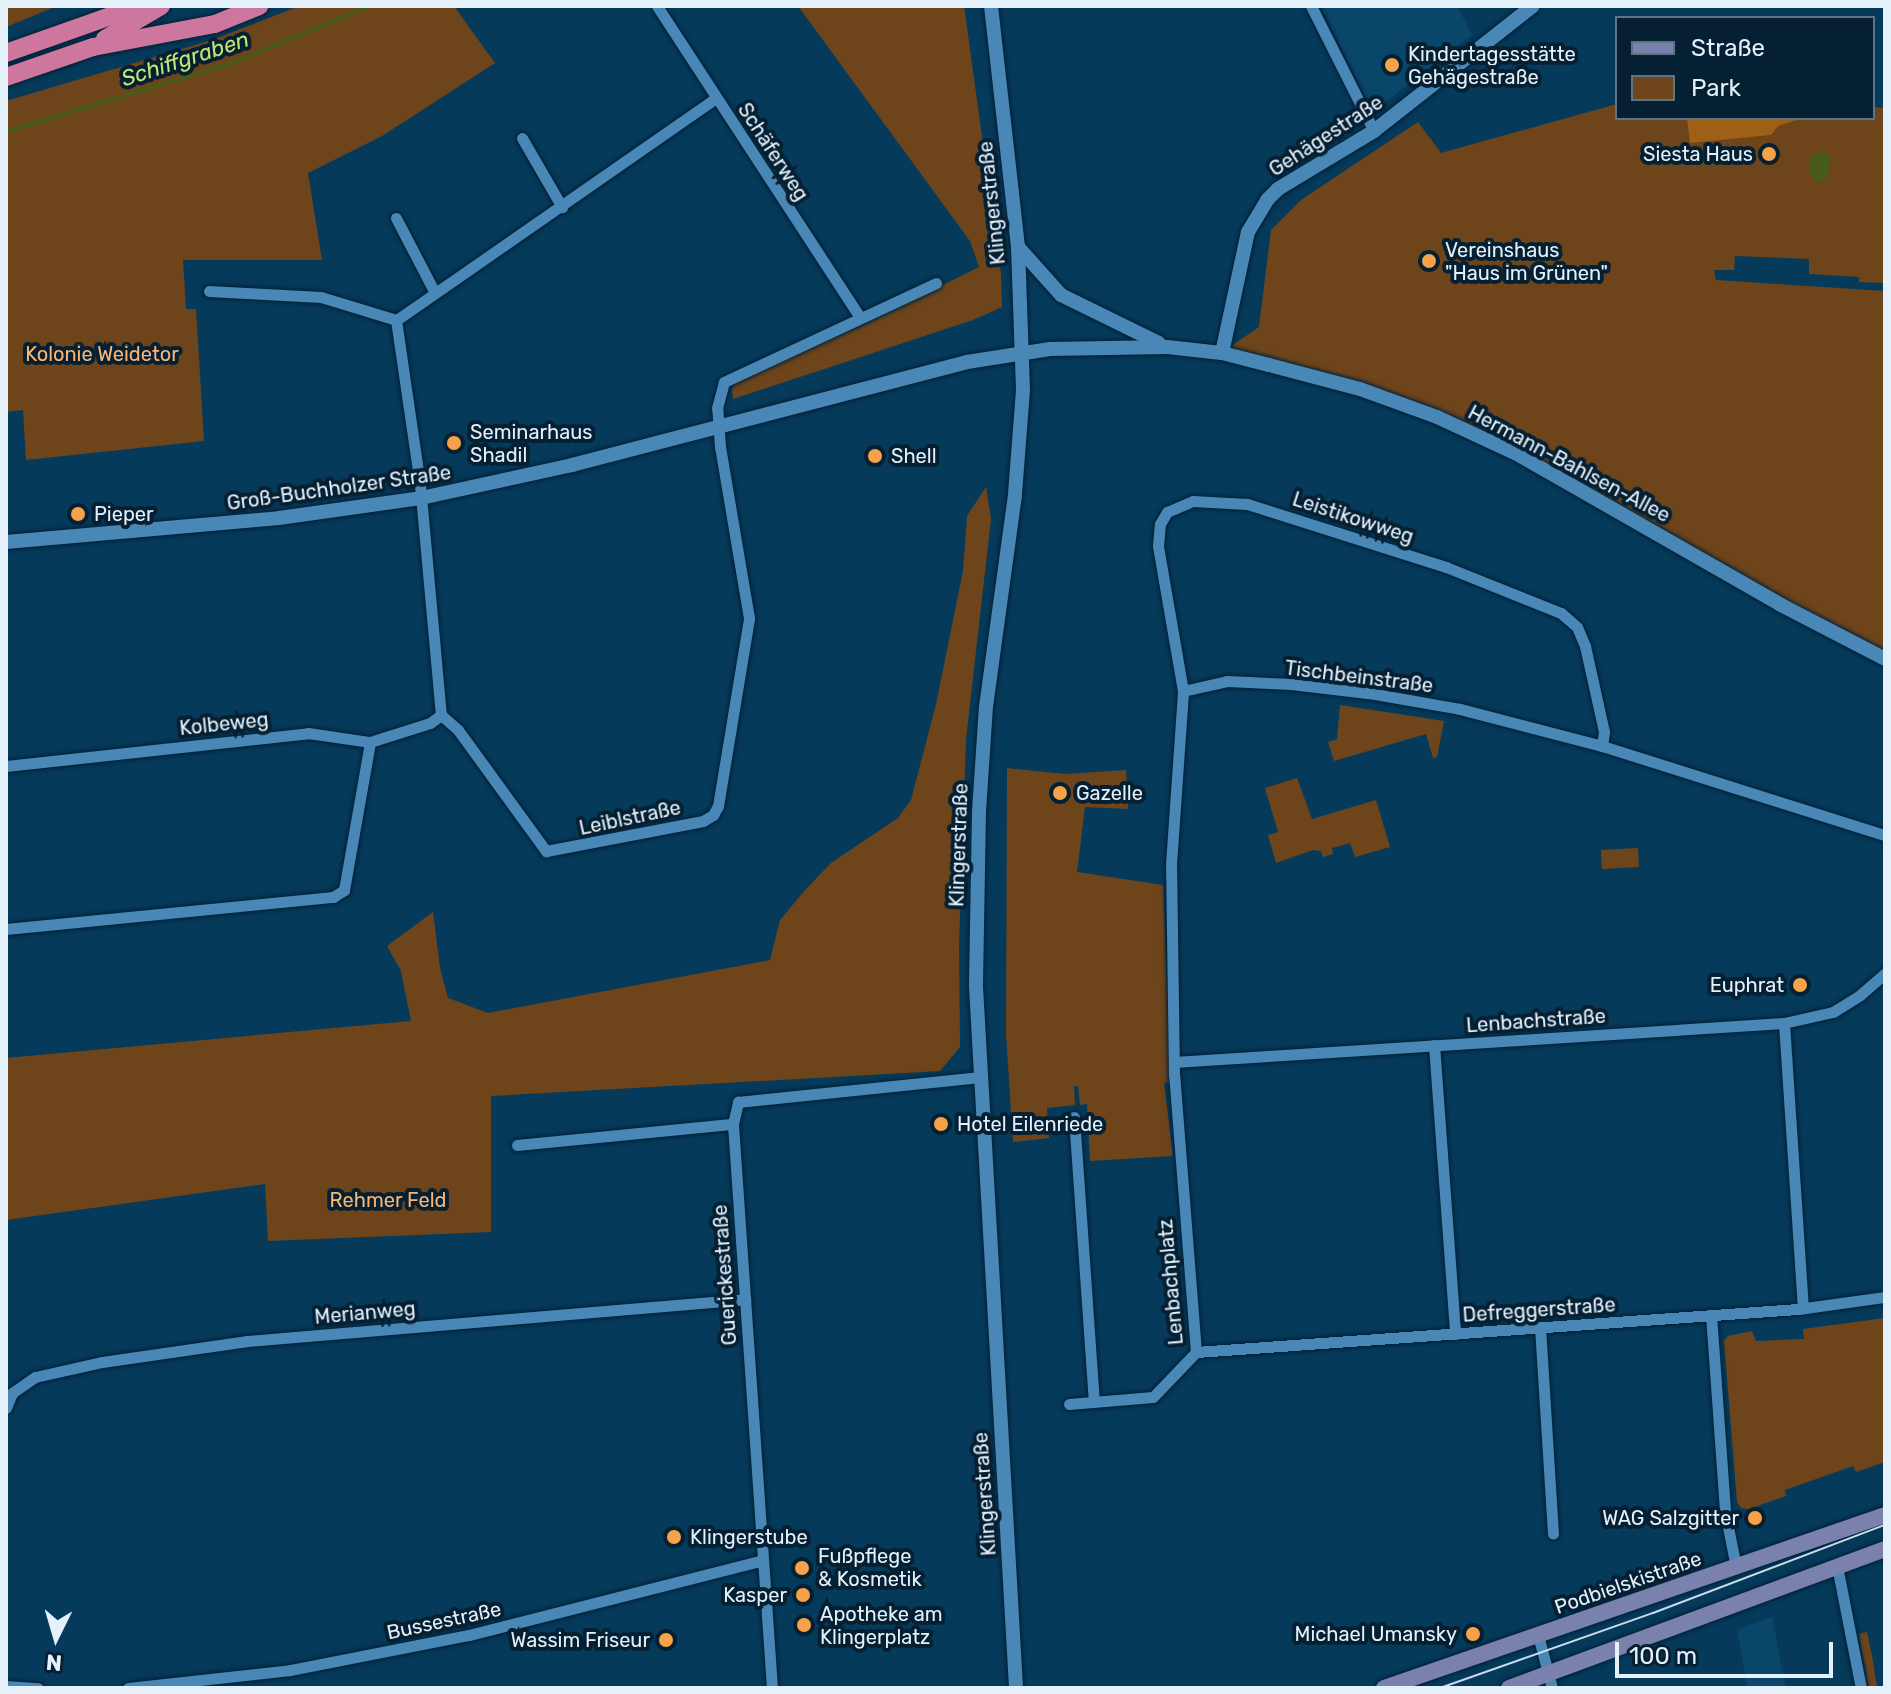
<!DOCTYPE html>
<html>
<head>
<meta charset="utf-8">
<style>
	body { margin:0 }
	#map { position:relative; width:1891px; height:1694px; overflow:hidden; background:#063a5b; font-family:Rubik,sans-serif }
	div>[style] { position:absolute }
	[style*='--x'] { left:calc(var(--x)*1px); top:calc(var(--y)*1px); width:calc(var(--w)*1px); rotate:calc(var(--a)*1deg) }
	.built>* { inset:0; background:#0a466a }
	.green>* { inset:0; background:#6e451b }
	.forest>* { inset:0; background:#9e5f16 }
	.water>* { inset:0; background:#495b19 }
	.stream>* { height:4px; margin:-2px; padding:0 2px; transform-origin:2px; border-radius:2px; background:#495b19 }
	.roads { filter:drop-shadow(0 0 2px #002037) drop-shadow(0 0 2px #002037) }
	.minor>* { height:11px; margin:-5.5px; padding:0 5.5px; transform-origin:5.5px; border-radius:5.5px; background:#4987b6 }
	.tertiary>* { height:14px; margin:-7px; padding:0 7px; transform-origin:7px; border-radius:7px; background:#4987b6 }
	.secondary>* { height:16px; margin:-8px; padding:0 8px; transform-origin:8px; border-radius:8px; background:#7b81ad }
	.trunk>* { height:18px; margin:-9px; padding:0 9px; transform-origin:9px; border-radius:9px; background:#ce779e }
	.tram>* { height:2px; margin:-1px; padding:0 1px; transform-origin:1px; border-radius:1px; background:#cbdce8 }
	.dots>* { width:22px; height:22px; translate:-50% -50%; box-sizing:border-box; border:4px solid #062033; border-radius:50% }
	span { translate:-50% -50%; white-space:nowrap; text-align:center; line-height:1.15; -webkit-text-stroke:8px #062033; paint-order:stroke }
	.poi-label { font-size:20px; color:#e4f0fa }
	.left { translate:0 -50%; text-align:left }
	.right { translate:-100% -50%; text-align:right }
	.street-label { font-size:20px; color:#e4f0fa }
	.park-label { font-size:20px; color:#fcb573 }
	.water-label { font-size:22px; color:#c3e574; font-style:italic }
	.frame { position:absolute; inset:0; border:8px solid #e4f0fa; pointer-events:none }
	.legend { position:absolute; left:1615px; top:16px; width:260px; height:104px; box-sizing:border-box; background:#062033; border:2px solid #5f7383; margin:0; padding:10px 14px; list-style:none; font-size:24px; color:#e4f0fa }
	.legend li { display:flex; align-items:center; gap:16px; height:40px }
	.legend b { width:40px; border:2px solid #5f7383 }
	.north { position:absolute; left:16px; top:1598px; width:80px; height:80px; -webkit-text-stroke:6px #062033; paint-order:stroke; rotate:185deg; font-size:22px; font-weight:700; line-height:32px; text-align:center; color:#e4f0fa }
	.north::after { content:''; display:block; margin:auto; width:28px; height:36px; background:#e4f0fa; clip-path:polygon(50% 0,100% 100%,50% 72%,0 100%) }
	.scale { position:absolute; left:1615px; top:1642px; width:218px; height:36px; box-sizing:border-box; border:4px solid #e4f0fa; border-top:0; padding-left:10px; font-size:24px; line-height:28px; white-space:nowrap; color:#e4f0fa; -webkit-text-stroke:6px #062033; paint-order:stroke }
</style>
</head>
<body>
<div id="map">
	<div class="built">
		<div style="clip-path:polygon(1321px 6px,1457px 6px,1472px 35px,1373px 112px)"></div>
		<div style="clip-path:polygon(1772px 1617px,1786px 1688px,1747px 1688px,1737px 1629px)"></div>
	</div>
	<div class="green">
		<div style="clip-path:polygon(6px 6px,57px 6px,6px 27px)"></div>
		<div style="clip-path:polygon(300px 6px,458px 6px,456px 9px,495px 63px,382px 136px,308px 173px,322px 260px,183px 260px,186px 309px,196px 309px,204px 441px,26px 460px,23px 410px,6px 412px,6px 101px,212px 40px)"></div>
		<div style="clip-path:polygon(798px 6px,964px 6px,1001px 274px,1002px 307px,973px 320px,733px 399px,732px 390px,737px 380px,857px 328px,979px 267px,970px 241px)"></div>
		<div style="clip-path:polygon(1617px 104px,1617px 118px,1873px 118px,1873px 107px,1885px 108px,1885px 283px,1859px 282px,1859px 277px,1809px 274px,1809px 259px,1735px 256px,1734px 270px,1714px 270px,1716px 280px,1885px 291px,1885px 659px,1437px 417px,1224px 351px,1259px 327px,1271px 230px,1301px 200px,1418px 122px,1441px 153px)"></div>
		<div style="clip-path:polygon(986px 487px,991px 519px,966px 739px,959px 945px,960px 1047px,940px 1071px,491px 1096px,491px 1232px,268px 1241px,265px 1184px,6px 1220px,6px 1058px,411px 1021px,401px 971px,387px 946px,433px 912px,440px 968px,448px 998px,488px 1013px,770px 960px,780px 920px,806px 889px,831px 863px,898px 818px,911px 800px,936px 704px,963px 571px,967px 516px)"></div>
		<div style="clip-path:polygon(1340px 705px,1444px 721px,1437px 757px,1433px 758px,1426px 734px,1334px 761px,1328px 742px,1337px 739px)"></div>
		<div style="clip-path:polygon(1007px 768px,1065px 774px,1126px 770px,1128px 809px,1085px 807px,1077px 872px,1163px 885px,1170px 1082px,1164px 1083px,1173px 1156px,1090px 1161px,1087px 1104px,1080px 1105px,1078px 1086px,1074px 1086px,1075px 1105px,1047px 1108px,1049px 1138px,1013px 1142px,1006px 1033px)"></div>
		<div style="clip-path:polygon(1297px 778px,1312px 819px,1376px 800px,1390px 847px,1355px 857px,1350px 843px,1332px 848px,1333px 854px,1323px 857px,1321px 851px,1313px 850px,1276px 863px,1268px 835px,1278px 832px,1265px 788px)"></div>
		<div style="clip-path:polygon(1638px 848px,1639px 867px,1602px 869px,1601px 850px)"></div>
		<div style="clip-path:polygon(1885px 1318px,1885px 1462px,1856px 1472px,1853px 1466px,1785px 1490px,1786px 1496px,1749px 1509px,1741px 1508px,1737px 1502px,1724px 1341px,1728px 1336px,1752px 1331px,1756px 1341px,1804px 1339px,1803px 1329px)"></div>
		<div style="clip-path:polygon(1867px 1632px,1873px 1661px,1877px 1688px,1869px 1688px,1859px 1634px)"></div>
	</div>
	<div class="forest">
		<div style="clip-path:polygon(1687px 118px,1803px 118px,1778px 126px,1771px 135px,1690px 143px)"></div>
	</div>
	<div class="water">
		<div style="clip-path:polygon(1823px 151px,1831px 157px,1828px 173px,1824px 181px,1814px 181px,1808px 169px,1811px 156px)"></div>
	</div>
	<div class="stream">
		<div style="--x:6;--y:132;--w:239;--a:-17"></div>
		<div style="--x:235;--y:62;--w:146;--a:-22.5"></div>
	</div>
	<div class="roads">
		<div class="minor">
			<div style="--x:657;--y:6;--w:371;--a:56.9"></div>
			<div style="--x:1311;--y:6;--w:140;--a:63.3"></div>
			<div style="--x:716;--y:98;--w:389;--a:145.2"></div>
			<div style="--x:396;--y:320;--w:167;--a:81.7"></div>
			<div style="--x:420;--y:485;--w:231;--a:84.8"></div>
			<div style="--x:441;--y:715;--w:23;--a:41"></div>
			<div style="--x:458;--y:730;--w:150;--a:54"></div>
			<div style="--x:546;--y:851;--w:160;--a:-10.8"></div>
			<div style="--x:703;--y:821;--w:12;--a:-31"></div>
			<div style="--x:713;--y:815;--w:10;--a:-61"></div>
			<div style="--x:718;--y:806;--w:191;--a:-80.6"></div>
			<div style="--x:749;--y:618;--w:173;--a:-99.6"></div>
			<div style="--x:720;--y:447;--w:39;--a:-94"></div>
			<div style="--x:717;--y:408;--w:27;--a:-75"></div>
			<div style="--x:724;--y:382;--w:234;--a:-25"></div>
			<div style="--x:522;--y:138;--w:80;--a:59.9"></div>
			<div style="--x:396;--y:218;--w:82;--a:62.5"></div>
			<div style="--x:209;--y:291;--w:112;--a:3.1"></div>
			<div style="--x:321;--y:297;--w:78;--a:17"></div>
			<div style="--x:1183;--y:691;--w:45;--a:-12.8"></div>
			<div style="--x:1227;--y:681;--w:64;--a:2.7"></div>
			<div style="--x:1291;--y:684;--w:85;--a:6.8"></div>
			<div style="--x:1375;--y:694;--w:86;--a:10"></div>
			<div style="--x:1460;--y:709;--w:147;--a:14.6"></div>
			<div style="--x:1602;--y:746;--w:297;--a:17.5"></div>
			<div style="--x:6;--y:766;--w:304;--a:-6.2"></div>
			<div style="--x:308;--y:733;--w:63;--a:8.3"></div>
			<div style="--x:370;--y:742;--w:63;--a:-17.6"></div>
			<div style="--x:430;--y:723;--w:14;--a:-36"></div>
			<div style="--x:6;--y:929;--w:329;--a:-5.6"></div>
			<div style="--x:333;--y:897;--w:13;--a:-32"></div>
			<div style="--x:344;--y:890;--w:150;--a:-80"></div>
			<div style="--x:1784;--y:1023;--w:286;--a:86.2"></div>
			<div style="--x:1434;--y:1045;--w:290;--a:85.8"></div>
			<div style="--x:1174;--y:1062;--w:611;--a:-3.66"></div>
			<div style="--x:1784;--y:1023;--w:50;--a:-12.7"></div>
			<div style="--x:1833;--y:1012;--w:32;--a:-32"></div>
			<div style="--x:1860;--y:995;--w:33;--a:-41"></div>
			<div style="--x:1074;--y:1117;--w:285;--a:86"></div>
			<div style="--x:517;--y:1145;--w:217;--a:-5.6"></div>
			<div style="--x:1711;--y:1315;--w:197;--a:85.9"></div>
			<div style="--x:1725;--y:1512;--w:56;--a:78.7"></div>
			<div style="--x:1540;--y:1327;--w:207;--a:86.4"></div>
			<div style="--x:1196;--y:1352;--w:604;--a:-4.09"></div>
			<div style="--x:1798;--y:1309;--w:88;--a:-7.9"></div>
			<div style="--x:1069;--y:1404;--w:84;--a:-4.8"></div>
			<div style="--x:1153;--y:1397;--w:62;--a:-46.3"></div>
			<div style="--x:1196;--y:1352;--w:278;--a:-94.5"></div>
			<div style="--x:1174;--y:1075;--w:211;--a:-90.8"></div>
			<div style="--x:1171;--y:864;--w:173;--a:-86"></div>
			<div style="--x:1183;--y:691;--w:147;--a:-99.8"></div>
			<div style="--x:1158;--y:546;--w:22;--a:-85"></div>
			<div style="--x:1160;--y:524;--w:14;--a:-60"></div>
			<div style="--x:1167;--y:512;--w:28;--a:-23"></div>
			<div style="--x:1193;--y:501;--w:54;--a:3.2"></div>
			<div style="--x:1247;--y:504;--w:209;--a:17.6"></div>
			<div style="--x:1446;--y:567;--w:124;--a:21.8"></div>
			<div style="--x:1561;--y:613;--w:21;--a:41"></div>
			<div style="--x:1577;--y:627;--w:21;--a:67"></div>
			<div style="--x:1585;--y:646;--w:88;--a:77.5"></div>
			<div style="--x:1604;--y:732;--w:14;--a:98"></div>
			<div style="--x:6;--y:1408;--w:16;--a:-68"></div>
			<div style="--x:12;--y:1393;--w:28;--a:-35"></div>
			<div style="--x:35;--y:1377;--w:69;--a:-12.6"></div>
			<div style="--x:102;--y:1362;--w:147;--a:-8.2"></div>
			<div style="--x:247;--y:1341;--w:500;--a:-4.8"></div>
			<div style="--x:1837;--y:1566;--w:124;--a:78.9"></div>
			<div style="--x:1538;--y:1635;--w:55;--a:75.2"></div>
			<div style="--x:6;--y:1686;--w:32;--a:4"></div>
			<div style="--x:128;--y:1688;--w:163;--a:-6.3"></div>
			<div style="--x:290;--y:1670;--w:182;--a:-11.1"></div>
			<div style="--x:469;--y:1635;--w:303;--a:-14.3"></div>
			<div style="--x:772;--y:1688;--w:565;--a:-93.96"></div>
			<div style="--x:733;--y:1124;--w:23;--a:-77"></div>
			<div style="--x:738;--y:1102;--w:243;--a:-5.9"></div>
		</div>
		<div class="tertiary">
			<div style="--x:991;--y:6;--w:243;--a:83.6"></div>
			<div style="--x:1018;--y:247;--w:143;--a:88"></div>
			<div style="--x:1023;--y:390;--w:105;--a:94.4"></div>
			<div style="--x:1015;--y:495;--w:213;--a:97.8"></div>
			<div style="--x:986;--y:706;--w:106;--a:93.8"></div>
			<div style="--x:979;--y:812;--w:175;--a:91"></div>
			<div style="--x:976;--y:987;--w:702;--a:86.73"></div>
			<div style="--x:1018;--y:247;--w:64;--a:48.1"></div>
			<div style="--x:1061;--y:295;--w:109;--a:26.1"></div>
			<div style="--x:1222;--y:353;--w:124;--a:-77.9"></div>
			<div style="--x:1248;--y:232;--w:37;--a:-59"></div>
			<div style="--x:1267;--y:200;--w:16;--a:-45"></div>
			<div style="--x:1278;--y:189;--w:112;--a:-31.1"></div>
			<div style="--x:1374;--y:131;--w:202;--a:-38.2"></div>
			<div style="--x:6;--y:542;--w:274;--a:-5"></div>
			<div style="--x:279;--y:518;--w:143;--a:-8"></div>
			<div style="--x:421;--y:498;--w:155;--a:-12.3"></div>
			<div style="--x:572;--y:465;--w:408;--a:-14.6"></div>
			<div style="--x:967;--y:362;--w:84;--a:-8.9"></div>
			<div style="--x:1050;--y:349;--w:117;--a:-1"></div>
			<div style="--x:1167;--y:347;--w:55;--a:6.2"></div>
			<div style="--x:1222;--y:353;--w:49;--a:14.3"></div>
			<div style="--x:1269;--y:365;--w:94;--a:14.8"></div>
			<div style="--x:1360;--y:389;--w:82;--a:20"></div>
			<div style="--x:1437;--y:417;--w:86;--a:24.8"></div>
			<div style="--x:1515;--y:453;--w:306;--a:29.7"></div>
			<div style="--x:1781;--y:605;--w:117;--a:27.4"></div>
		</div>
		<div class="secondary">
			<div style="--x:1384;--y:1688;--w:530;--a:-19.05"></div>
			<div style="--x:1509;--y:1688;--w:401;--a:-20.3"></div>
		</div>
		<div class="trunk">
			<div style="--x:105;--y:39;--w:65;--a:-30.5"></div>
			<div style="--x:6;--y:53;--w:141;--a:-19.5"></div>
			<div style="--x:6;--y:77;--w:92;--a:-19"></div>
			<div style="--x:93;--y:47;--w:124;--a:-10.7"></div>
			<div style="--x:215;--y:24;--w:48;--a:-22.2"></div>
		</div>
	</div>
	<div class="tram">
		<div style="--x:1440;--y:1688;--w:226;--a:-19.4"></div>
		<div style="--x:1653;--y:1613;--w:248;--a:-20.8"></div>
	</div>
	<div class="dots">
		<div style="left:1392px;top:65px;background:#f7a149"></div>
		<div style="left:1769px;top:154px;background:#f7a149"></div>
		<div style="left:1429px;top:261px;background:#f7a149"></div>
		<div style="left:454px;top:443px;background:#f7a149"></div>
		<div style="left:875px;top:456px;background:#f7a149"></div>
		<div style="left:78px;top:514px;background:#f7a149"></div>
		<div style="left:1060px;top:793px;background:#f7a149"></div>
		<div style="left:1800px;top:985px;background:#f7a149"></div>
		<div style="left:941px;top:1124px;background:#f7a149"></div>
		<div style="left:1755px;top:1518px;background:#f7a149"></div>
		<div style="left:674px;top:1537px;background:#f7a149"></div>
		<div style="left:802px;top:1568px;background:#f7a149"></div>
		<div style="left:803px;top:1595px;background:#f7a149"></div>
		<div style="left:804px;top:1625px;background:#f7a149"></div>
		<div style="left:1473px;top:1634px;background:#f7a149"></div>
		<div style="left:666px;top:1640px;background:#f7a149"></div>
	</div>
	<div class="poi-label">
		<span class="left" style="left:1408px;top:66px">Kindertagesstätte<br>Gehägestraße</span>
		<span class="right" style="left:1753px;top:154px">Siesta Haus</span>
		<span class="left" style="left:1445px;top:262px">Vereinshaus<br>"Haus im Grünen"</span>
		<span class="left" style="left:470px;top:444px">Seminarhaus<br>Shadil</span>
		<span class="left" style="left:891px;top:456px">Shell</span>
		<span class="left" style="left:94px;top:514px">Pieper</span>
		<span class="left" style="left:1076px;top:793px">Gazelle</span>
		<span class="right" style="left:1784px;top:985px">Euphrat</span>
		<span class="left" style="left:957px;top:1124px">Hotel Eilenriede</span>
		<span class="right" style="left:1739px;top:1518px">WAG Salzgitter</span>
		<span class="left" style="left:690px;top:1537px">Klingerstube</span>
		<span class="left" style="left:818px;top:1568px">Fußpflege<br>&amp; Kosmetik</span>
		<span class="right" style="left:787px;top:1595px">Kasper</span>
		<span class="left" style="left:820px;top:1626px">Apotheke am<br>Klingerplatz</span>
		<span class="right" style="left:1457px;top:1634px">Michael Umansky</span>
		<span class="right" style="left:650px;top:1640px">Wassim Friseur</span>
	</div>
	<div class="street-label">
		<span style="left:1326px;top:136px;rotate:-33deg">Gehägestraße</span>
		<span style="left:773px;top:152px;rotate:57deg">Schäferweg</span>
		<span style="left:992px;top:203px;rotate:-96deg">Klingerstraße</span>
		<span style="left:1569px;top:464px;rotate:28deg">Hermann-Bahlsen-Allee</span>
		<span style="left:339px;top:488px;rotate:-8deg">Groß-Buchholzer Straße</span>
		<span style="left:1353px;top:518px;rotate:18deg">Leistikowweg</span>
		<span style="left:1359px;top:677px;rotate:7deg">Tischbeinstraße</span>
		<span style="left:224px;top:724px;rotate:-6deg">Kolbeweg</span>
		<span style="left:630px;top:818px;rotate:-12deg">Leiblstraße</span>
		<span style="left:959px;top:845px;rotate:-88deg">Klingerstraße</span>
		<span style="left:1536px;top:1021px;rotate:-4deg">Lenbachstraße</span>
		<span style="left:725px;top:1275px;rotate:-94deg">Guerickestraße</span>
		<span style="left:1171px;top:1282px;rotate:-95deg">Lenbachplatz</span>
		<span style="left:1539px;top:1310px;rotate:-4deg">Defreggerstraße</span>
		<span style="left:365px;top:1313px;rotate:-5deg">Merianweg</span>
		<span style="left:985px;top:1494px;rotate:-94deg">Klingerstraße</span>
		<span style="left:1628px;top:1583px;rotate:-19deg">Podbielskistraße</span>
		<span style="left:444px;top:1621px;rotate:-12deg">Bussestraße</span>
	</div>
	<div class="park-label">
		<span style="left:102px;top:354px">Kolonie Weidetor</span>
		<span style="left:388px;top:1200px">Rehmer Feld</span>
	</div>
	<div class="water-label">
		<span style="left:185px;top:59px;rotate:-18deg">Schiffgraben</span>
	</div>
	<div class="frame"></div>
	<ul class="legend">
	<li><b style="height:10px;background:#7b81ad"></b>Straße</li>
	<li><b style="height:22px;background:#6e451b"></b>Park</li>
	</ul>
	<div class="north">N</div>
	<div class="scale">100 m</div>
</div>
</body>
</html>
